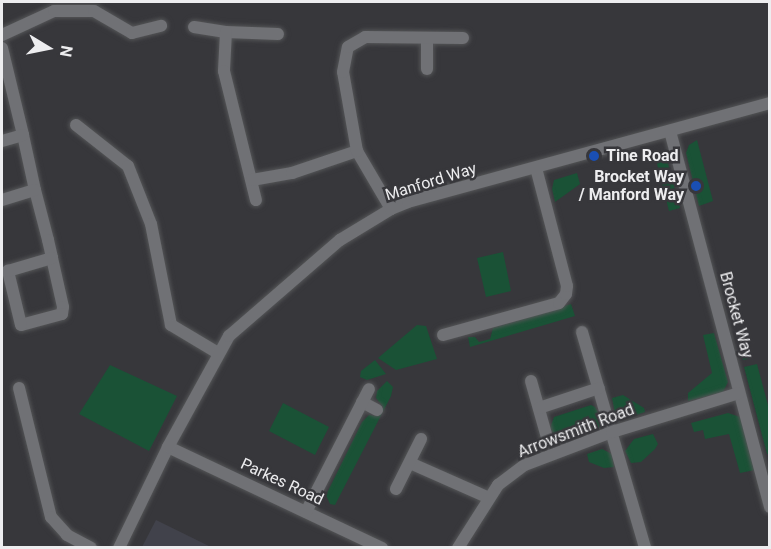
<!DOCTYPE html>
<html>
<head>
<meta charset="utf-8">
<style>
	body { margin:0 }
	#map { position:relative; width:771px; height:549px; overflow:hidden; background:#37373b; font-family:Roboto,sans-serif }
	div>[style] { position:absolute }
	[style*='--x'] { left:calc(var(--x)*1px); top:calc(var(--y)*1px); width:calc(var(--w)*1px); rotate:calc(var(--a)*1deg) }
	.built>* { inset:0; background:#41424b }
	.green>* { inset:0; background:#1a5236 }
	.roads { filter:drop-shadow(0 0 2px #545557) drop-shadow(0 0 2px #545557) }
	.minor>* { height:12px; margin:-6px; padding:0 6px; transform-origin:6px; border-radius:6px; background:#707175 }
	.dots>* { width:16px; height:16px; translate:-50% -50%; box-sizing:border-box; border:3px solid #37373b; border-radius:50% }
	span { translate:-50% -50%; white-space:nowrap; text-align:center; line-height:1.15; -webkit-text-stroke:5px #37373b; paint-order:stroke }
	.poi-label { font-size:16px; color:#ededef; font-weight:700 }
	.left { translate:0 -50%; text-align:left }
	.right { translate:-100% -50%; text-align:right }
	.street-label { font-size:16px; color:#ededef }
	.frame { position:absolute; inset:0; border:3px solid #ededef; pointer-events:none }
	.north { position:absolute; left:18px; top:18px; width:60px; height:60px; -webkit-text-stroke:4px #37373b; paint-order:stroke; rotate:100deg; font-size:16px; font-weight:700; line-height:24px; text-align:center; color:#ededef }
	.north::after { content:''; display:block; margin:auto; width:21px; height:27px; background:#ededef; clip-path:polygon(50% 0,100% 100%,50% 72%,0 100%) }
</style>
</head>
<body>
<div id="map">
	<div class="built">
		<div style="clip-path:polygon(156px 520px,211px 547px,142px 547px)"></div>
	</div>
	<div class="green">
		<div style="clip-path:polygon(697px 140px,713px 201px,699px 206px,686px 153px,689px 145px)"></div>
		<div style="clip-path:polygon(654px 152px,666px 156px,680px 208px,669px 211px)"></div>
		<div style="clip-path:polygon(577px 173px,580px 184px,555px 202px,552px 189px,554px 180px)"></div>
		<div style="clip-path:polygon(503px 252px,511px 291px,486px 297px,477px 258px)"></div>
		<div style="clip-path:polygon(571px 304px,575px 316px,470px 347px,468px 337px,475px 337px,479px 342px,490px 339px,493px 328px)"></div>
		<div style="clip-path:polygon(417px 325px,426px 326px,437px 359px,396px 370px,378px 358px)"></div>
		<div style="clip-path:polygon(714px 333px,728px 382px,723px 392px,688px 401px,688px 393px,712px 373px,703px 335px)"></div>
		<div style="clip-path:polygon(745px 335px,751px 358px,743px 360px,737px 337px)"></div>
		<div style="clip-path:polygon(375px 360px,386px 374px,367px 380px,360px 377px,361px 371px)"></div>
		<div style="clip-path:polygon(757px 364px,769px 409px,770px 454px,767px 454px,744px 367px)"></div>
		<div style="clip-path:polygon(110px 365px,177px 396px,149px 451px,79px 414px)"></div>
		<div style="clip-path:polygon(387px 381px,393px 387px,391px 396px,335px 505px,330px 504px,326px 495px,362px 422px,369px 415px,378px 416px,383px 407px,376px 398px,377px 391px)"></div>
		<div style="clip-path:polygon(623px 395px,644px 408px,645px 412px,628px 418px,615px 414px,612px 398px)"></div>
		<div style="clip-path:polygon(283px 403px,329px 427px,315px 455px,269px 431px)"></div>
		<div style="clip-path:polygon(591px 405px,595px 407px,601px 417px,599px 428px,556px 438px,550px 428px,554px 417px)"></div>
		<div style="clip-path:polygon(728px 413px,740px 417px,755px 470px,740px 473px,729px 434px,705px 439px,703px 430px,694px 432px,691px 423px)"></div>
		<div style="clip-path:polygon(653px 434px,658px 444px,655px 449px,641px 462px,631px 463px,625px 451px,634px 439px)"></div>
		<div style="clip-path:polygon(602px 449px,612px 454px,614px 467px,604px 468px,589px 462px,587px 454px)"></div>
	</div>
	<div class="roads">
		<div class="minor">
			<div style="--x:194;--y:27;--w:32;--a:9"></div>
			<div style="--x:226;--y:32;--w:52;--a:2.2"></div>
			<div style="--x:226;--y:32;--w:39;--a:93"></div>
			<div style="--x:224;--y:71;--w:133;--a:76.1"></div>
			<div style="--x:2;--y:35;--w:57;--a:-24.8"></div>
			<div style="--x:54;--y:11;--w:40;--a:0"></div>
			<div style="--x:94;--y:11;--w:44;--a:30.1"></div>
			<div style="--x:132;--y:33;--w:30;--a:-14"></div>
			<div style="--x:427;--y:38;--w:31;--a:90"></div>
			<div style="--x:2;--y:48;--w:89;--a:76.4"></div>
			<div style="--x:23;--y:135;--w:56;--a:77.7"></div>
			<div style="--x:35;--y:190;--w:52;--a:75.4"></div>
			<div style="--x:48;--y:240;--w:18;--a:77"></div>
			<div style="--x:52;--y:258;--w:50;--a:77.3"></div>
			<div style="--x:63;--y:307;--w:7;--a:98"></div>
			<div style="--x:62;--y:314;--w:42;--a:165"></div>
			<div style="--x:21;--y:325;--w:56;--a:-103.5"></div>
			<div style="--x:8;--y:271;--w:46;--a:-16.5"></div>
			<div style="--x:76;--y:125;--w:66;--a:38.3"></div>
			<div style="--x:128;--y:166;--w:62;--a:68.4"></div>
			<div style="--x:151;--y:224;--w:103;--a:78.8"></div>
			<div style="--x:171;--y:325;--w:55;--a:30.8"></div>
			<div style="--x:670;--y:131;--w:389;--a:75.1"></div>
			<div style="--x:2;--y:141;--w:22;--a:-16"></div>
			<div style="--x:252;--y:180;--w:41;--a:-9.9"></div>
			<div style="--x:292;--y:173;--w:69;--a:-18.7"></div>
			<div style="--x:2;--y:200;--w:34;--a:-17"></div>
			<div style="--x:391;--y:209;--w:67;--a:-120.4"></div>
			<div style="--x:357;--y:151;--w:80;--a:-100"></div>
			<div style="--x:343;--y:72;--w:25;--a:-79"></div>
			<div style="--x:348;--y:47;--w:20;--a:-30"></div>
			<div style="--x:365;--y:37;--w:98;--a:0.6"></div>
			<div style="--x:582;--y:332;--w:225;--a:73.7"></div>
			<div style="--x:443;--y:335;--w:120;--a:-15.4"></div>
			<div style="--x:559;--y:303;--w:11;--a:-52"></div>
			<div style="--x:566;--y:294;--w:8;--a:-83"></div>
			<div style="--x:567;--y:286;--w:122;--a:-104.7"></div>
			<div style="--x:531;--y:381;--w:62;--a:74.2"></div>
			<div style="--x:19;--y:388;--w:133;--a:76.1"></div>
			<div style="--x:51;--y:517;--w:24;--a:48"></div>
			<div style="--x:67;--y:535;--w:27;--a:28"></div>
			<div style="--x:362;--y:402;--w:17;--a:28"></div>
			<div style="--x:539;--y:408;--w:63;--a:-18.4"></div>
			<div style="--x:168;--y:447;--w:237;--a:25.3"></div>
			<div style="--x:410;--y:463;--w:86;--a:23.9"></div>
			<div style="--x:396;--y:489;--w:56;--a:-63.4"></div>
			<div style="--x:306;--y:512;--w:138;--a:-62.9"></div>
			<div style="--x:119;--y:548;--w:112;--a:-64.1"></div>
			<div style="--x:168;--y:447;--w:127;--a:-61.2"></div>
			<div style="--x:229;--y:336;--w:147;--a:-40.9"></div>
			<div style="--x:340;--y:240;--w:60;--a:-31.3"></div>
			<div style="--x:391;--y:209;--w:18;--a:-22"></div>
			<div style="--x:408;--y:202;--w:375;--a:-15.3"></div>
			<div style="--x:458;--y:548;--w:75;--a:-57.6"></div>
			<div style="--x:498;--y:485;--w:34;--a:-37"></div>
			<div style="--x:525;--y:465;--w:93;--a:-20.8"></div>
			<div style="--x:612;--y:432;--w:133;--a:-17.1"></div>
		</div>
	</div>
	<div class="dots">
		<div style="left:594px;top:156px;background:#1a4fb4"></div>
		<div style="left:696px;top:186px;background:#1a4fb4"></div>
	</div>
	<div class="poi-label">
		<span class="left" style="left:606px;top:156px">Tine Road</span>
		<span class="right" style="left:684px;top:186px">Brocket Way<br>/ Manford Way</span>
	</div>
	<div class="street-label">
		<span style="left:431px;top:182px;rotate:-17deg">Manford Way</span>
		<span style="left:736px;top:315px;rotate:75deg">Brocket Way</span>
		<span style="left:576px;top:431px;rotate:-21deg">Arrowsmith Road</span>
		<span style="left:282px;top:482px;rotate:25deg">Parkes Road</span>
	</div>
	<div class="frame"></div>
	<div class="north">N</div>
</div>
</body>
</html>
